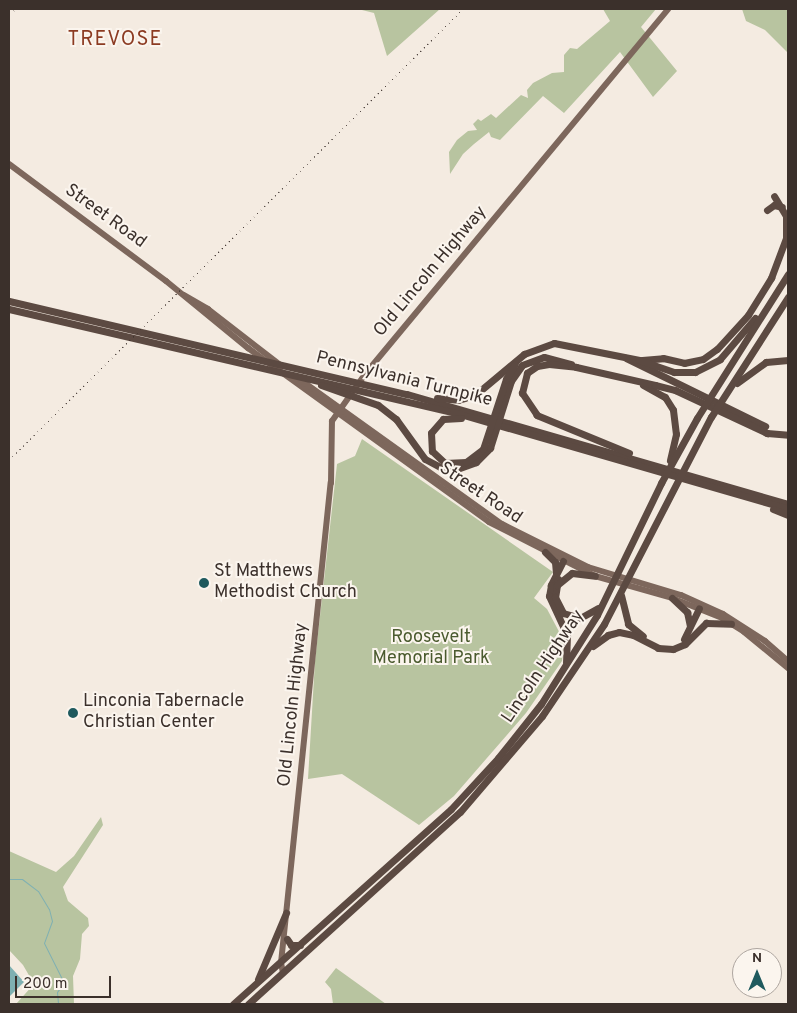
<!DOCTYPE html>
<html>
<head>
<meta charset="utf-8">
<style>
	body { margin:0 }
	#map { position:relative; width:797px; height:1013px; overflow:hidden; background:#f4ebe1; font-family:Overpass,sans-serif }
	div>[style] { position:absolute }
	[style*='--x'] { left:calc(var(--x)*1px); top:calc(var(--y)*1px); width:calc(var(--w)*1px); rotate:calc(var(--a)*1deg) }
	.green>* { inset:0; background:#b8c4a0 }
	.water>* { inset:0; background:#7fb0b2 }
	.stream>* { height:1px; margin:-0.5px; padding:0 0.5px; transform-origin:0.5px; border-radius:0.5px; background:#7fb0b2 }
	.major>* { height:6px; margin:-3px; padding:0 3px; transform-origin:3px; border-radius:3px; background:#7d675c }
	.highway>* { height:7px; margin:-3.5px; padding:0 3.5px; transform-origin:3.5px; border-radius:3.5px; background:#5c4a42 }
	.rail>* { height:1px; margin-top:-0.5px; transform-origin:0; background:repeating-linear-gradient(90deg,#3b302b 0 1px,transparent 0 5px) }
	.dots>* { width:14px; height:14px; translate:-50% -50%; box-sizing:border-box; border:2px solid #fbf5ee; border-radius:50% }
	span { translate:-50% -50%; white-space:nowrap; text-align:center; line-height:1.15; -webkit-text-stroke:4px #fbf5ee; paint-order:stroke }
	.street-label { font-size:18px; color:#3b302b }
	.poi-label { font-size:18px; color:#3b302b }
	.left { translate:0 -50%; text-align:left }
	.park-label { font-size:18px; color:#4a5a2e }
	.quarter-label { font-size:20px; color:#8c3b22; letter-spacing:1px }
	.frame { position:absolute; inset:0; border:10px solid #3b302b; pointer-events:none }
	.north { position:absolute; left:732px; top:948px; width:50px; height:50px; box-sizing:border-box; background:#fbf5ee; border:1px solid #aea6a0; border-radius:50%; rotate:0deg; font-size:14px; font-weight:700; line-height:20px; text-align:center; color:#3b302b }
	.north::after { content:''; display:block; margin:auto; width:18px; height:22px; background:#1f5a5e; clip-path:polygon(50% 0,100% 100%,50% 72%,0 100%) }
	.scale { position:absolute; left:15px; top:976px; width:96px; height:22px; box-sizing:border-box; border:2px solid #3b302b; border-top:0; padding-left:6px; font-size:15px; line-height:18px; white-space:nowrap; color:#3b302b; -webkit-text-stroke:4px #fbf5ee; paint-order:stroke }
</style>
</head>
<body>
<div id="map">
	<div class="green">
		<div style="clip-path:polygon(358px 9px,440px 9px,387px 56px,374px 13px)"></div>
		<div style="clip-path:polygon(603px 9px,656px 9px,641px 27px,677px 71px,653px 97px,620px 52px,564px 113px,543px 96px,500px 140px,491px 137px,489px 132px,474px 144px,463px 154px,450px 174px,449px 152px,457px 140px,468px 131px,477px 130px,473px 124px,478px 119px,481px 121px,491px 114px,496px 118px,521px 95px,528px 98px,527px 90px,533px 83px,552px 73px,564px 72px,564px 55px,570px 48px,577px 49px,610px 21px)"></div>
		<div style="clip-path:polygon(742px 9px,788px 9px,788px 53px,765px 30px,746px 21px)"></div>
		<div style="clip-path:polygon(362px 439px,553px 572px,534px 598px,547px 609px,564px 641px,562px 661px,526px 713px,454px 796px,419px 825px,342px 774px,308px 779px,315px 661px,337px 464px,355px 456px)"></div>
		<div style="clip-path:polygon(101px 817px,103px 825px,63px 887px,68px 901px,88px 918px,89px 926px,82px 934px,80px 959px,73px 976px,74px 1004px,16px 1004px,34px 984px,23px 965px,9px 950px,9px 851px,56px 872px,74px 856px)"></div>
		<div style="clip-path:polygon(336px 968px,386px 1004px,333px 1004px,331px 989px,325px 982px)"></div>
	</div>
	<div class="water">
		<div style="clip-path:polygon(9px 965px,24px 982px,9px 997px)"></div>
	</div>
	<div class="stream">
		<div style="--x:9;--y:879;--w:13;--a:0"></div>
		<div style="--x:22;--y:879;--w:20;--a:37"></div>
		<div style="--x:38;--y:891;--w:21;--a:59"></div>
		<div style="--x:49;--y:909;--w:12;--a:76"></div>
		<div style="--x:52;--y:921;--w:23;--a:110"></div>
		<div style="--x:44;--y:943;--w:45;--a:63.4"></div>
		<div style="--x:64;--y:983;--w:11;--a:128"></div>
		<div style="--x:57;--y:992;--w:12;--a:85"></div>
	</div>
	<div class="major">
		<div style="--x:9;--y:164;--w:196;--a:36.7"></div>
		<div style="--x:166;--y:281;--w:106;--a:39.3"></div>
		<div style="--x:248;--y:348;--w:297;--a:35.8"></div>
		<div style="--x:489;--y:522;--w:119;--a:27"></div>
		<div style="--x:595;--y:576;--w:80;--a:15.9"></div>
		<div style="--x:672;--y:598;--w:54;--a:21.8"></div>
		<div style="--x:722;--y:618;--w:26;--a:32"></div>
		<div style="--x:744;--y:632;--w:57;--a:39.3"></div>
		<div style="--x:184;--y:295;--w:28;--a:30"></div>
		<div style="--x:208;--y:309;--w:90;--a:37.8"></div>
		<div style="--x:295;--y:376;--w:254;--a:35.6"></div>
		<div style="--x:502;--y:524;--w:96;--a:26.6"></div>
		<div style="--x:588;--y:567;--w:97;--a:16.8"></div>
		<div style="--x:681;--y:595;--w:46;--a:24.3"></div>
		<div style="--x:723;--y:614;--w:50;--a:32.7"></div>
		<div style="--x:765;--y:641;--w:30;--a:41"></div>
		<div style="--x:283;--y:973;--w:10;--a:-101"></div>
		<div style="--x:281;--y:963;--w:483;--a:-84.1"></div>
		<div style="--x:331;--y:483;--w:62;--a:-89.1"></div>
		<div style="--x:332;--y:421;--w:59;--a:-54.7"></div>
		<div style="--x:366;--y:373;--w:473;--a:-50.3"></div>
	</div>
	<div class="highway">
		<div style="--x:767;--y:210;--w:9;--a:-36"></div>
		<div style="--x:774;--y:205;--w:8;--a:14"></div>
		<div style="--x:9;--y:301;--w:409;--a:13.2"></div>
		<div style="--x:407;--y:394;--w:397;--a:16.1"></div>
		<div style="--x:9;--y:309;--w:456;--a:13.1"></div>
		<div style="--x:453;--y:412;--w:349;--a:16.1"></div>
		<div style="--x:626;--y:358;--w:155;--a:26.1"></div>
		<div style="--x:642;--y:360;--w:21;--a:-5"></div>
		<div style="--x:663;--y:358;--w:22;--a:13"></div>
		<div style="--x:684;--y:363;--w:19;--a:-12"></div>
		<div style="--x:703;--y:359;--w:17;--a:-36"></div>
		<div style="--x:717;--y:349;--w:46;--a:-47.6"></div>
		<div style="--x:748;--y:315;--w:44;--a:-58.1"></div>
		<div style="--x:771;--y:278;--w:43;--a:-69.4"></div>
		<div style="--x:786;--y:238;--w:22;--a:-90"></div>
		<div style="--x:786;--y:216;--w:23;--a:-121"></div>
		<div style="--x:737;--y:383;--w:36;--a:-36"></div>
		<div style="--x:766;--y:362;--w:22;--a:-5"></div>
		<div style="--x:321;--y:385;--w:60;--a:19.3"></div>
		<div style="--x:378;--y:405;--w:23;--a:38"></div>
		<div style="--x:396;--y:419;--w:49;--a:54.1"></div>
		<div style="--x:425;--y:459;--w:19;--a:28"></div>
		<div style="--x:442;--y:468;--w:15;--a:4"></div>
		<div style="--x:457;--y:469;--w:20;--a:-20"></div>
		<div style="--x:476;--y:462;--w:20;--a:-45"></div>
		<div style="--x:490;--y:448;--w:70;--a:-72.6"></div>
		<div style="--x:511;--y:381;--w:19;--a:-55"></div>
		<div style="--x:522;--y:365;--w:23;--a:-20"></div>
		<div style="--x:544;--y:357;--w:28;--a:15"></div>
		<div style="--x:643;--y:385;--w:25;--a:29"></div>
		<div style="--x:665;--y:397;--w:15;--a:58"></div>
		<div style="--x:673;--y:410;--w:24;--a:83"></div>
		<div style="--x:676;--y:434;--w:27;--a:103"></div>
		<div style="--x:437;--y:398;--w:21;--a:5"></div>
		<div style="--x:458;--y:400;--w:18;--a:-16"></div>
		<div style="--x:475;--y:395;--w:64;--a:-39.9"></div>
		<div style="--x:524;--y:354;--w:32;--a:-20"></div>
		<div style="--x:554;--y:343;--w:87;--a:11.3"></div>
		<div style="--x:639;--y:360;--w:37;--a:19"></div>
		<div style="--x:674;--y:372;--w:21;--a:0"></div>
		<div style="--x:695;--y:372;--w:28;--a:-27"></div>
		<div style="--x:720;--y:359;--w:54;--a:-49.5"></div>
		<div style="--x:461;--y:418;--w:18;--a:177"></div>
		<div style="--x:443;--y:419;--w:18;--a:131"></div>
		<div style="--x:431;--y:433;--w:18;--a:87"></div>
		<div style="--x:432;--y:451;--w:18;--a:43"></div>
		<div style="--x:445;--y:463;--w:21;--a:-3"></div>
		<div style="--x:466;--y:462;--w:21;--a:-37"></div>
		<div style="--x:483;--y:449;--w:74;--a:-71.8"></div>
		<div style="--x:506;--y:379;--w:17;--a:-59"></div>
		<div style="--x:629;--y:453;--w:100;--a:-157.6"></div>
		<div style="--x:537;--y:415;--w:27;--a:-124"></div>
		<div style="--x:522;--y:393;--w:21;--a:-76"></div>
		<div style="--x:527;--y:373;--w:12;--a:-35"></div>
		<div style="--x:537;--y:366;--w:12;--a:-9"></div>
		<div style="--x:549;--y:364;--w:27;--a:6"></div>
		<div style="--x:576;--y:367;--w:81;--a:12.8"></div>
		<div style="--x:655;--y:385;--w:21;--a:14"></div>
		<div style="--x:675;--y:390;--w:102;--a:25.1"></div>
		<div style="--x:767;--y:433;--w:21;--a:5"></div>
		<div style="--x:773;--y:509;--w:16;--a:22"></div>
		<div style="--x:545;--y:552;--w:14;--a:45"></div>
		<div style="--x:555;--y:562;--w:11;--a:85"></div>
		<div style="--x:563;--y:561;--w:27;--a:117"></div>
		<div style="--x:551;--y:585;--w:11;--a:100"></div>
		<div style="--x:549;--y:596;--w:43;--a:65.2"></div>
		<div style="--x:567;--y:635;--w:27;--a:92"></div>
		<div style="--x:558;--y:579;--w:18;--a:99"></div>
		<div style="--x:555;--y:597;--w:18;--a:63"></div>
		<div style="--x:563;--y:613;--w:18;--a:16"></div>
		<div style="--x:580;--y:618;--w:21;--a:-29"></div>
		<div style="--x:557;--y:585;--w:19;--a:-39"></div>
		<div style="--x:572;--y:573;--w:23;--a:7"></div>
		<div style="--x:621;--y:595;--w:30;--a:76"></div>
		<div style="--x:628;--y:624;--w:19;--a:39"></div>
		<div style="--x:672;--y:598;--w:21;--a:43"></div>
		<div style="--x:687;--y:612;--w:14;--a:78"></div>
		<div style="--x:684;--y:639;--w:34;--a:-64"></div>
		<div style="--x:593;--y:646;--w:19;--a:-36"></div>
		<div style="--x:608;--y:635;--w:11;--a:-15"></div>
		<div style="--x:619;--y:632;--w:14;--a:12"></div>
		<div style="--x:633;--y:635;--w:28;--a:27"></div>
		<div style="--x:658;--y:648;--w:15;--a:4"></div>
		<div style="--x:673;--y:649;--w:13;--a:-23"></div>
		<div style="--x:685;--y:644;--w:30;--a:-45"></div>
		<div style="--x:706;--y:623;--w:25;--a:2"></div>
		<div style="--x:287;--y:939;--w:7;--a:56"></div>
		<div style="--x:291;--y:945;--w:9;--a:0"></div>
		<div style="--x:258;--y:979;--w:72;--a:-67"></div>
		<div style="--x:233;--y:1004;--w:292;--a:-41.8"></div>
		<div style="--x:451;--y:809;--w:69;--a:-47.3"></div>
		<div style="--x:498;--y:758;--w:69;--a:-51.5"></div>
		<div style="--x:541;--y:704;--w:105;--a:-57.8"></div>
		<div style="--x:597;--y:615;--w:147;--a:-64.1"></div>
		<div style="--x:661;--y:483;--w:74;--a:-61"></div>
		<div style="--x:697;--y:418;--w:170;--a:-57.7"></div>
		<div style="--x:248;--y:1004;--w:286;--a:-42.2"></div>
		<div style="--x:460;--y:812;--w:126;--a:-49.5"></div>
		<div style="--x:542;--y:716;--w:111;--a:-56"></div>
		<div style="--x:604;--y:624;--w:233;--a:-62.7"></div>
		<div style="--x:711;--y:417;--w:143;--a:-57.3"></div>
	</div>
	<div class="rail">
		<div style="--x:9;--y:13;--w:9;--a:-27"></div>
		<div style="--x:9;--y:460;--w:640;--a:-44.81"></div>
	</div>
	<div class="dots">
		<div style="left:204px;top:583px;background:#1f5a5e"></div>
		<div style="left:73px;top:713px;background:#1f5a5e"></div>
	</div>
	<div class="street-label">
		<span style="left:105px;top:217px;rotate:36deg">Street Road</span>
		<span style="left:431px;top:272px;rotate:-50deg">Old Lincoln Highway</span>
		<span style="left:404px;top:380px;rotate:14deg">Pennsylvania Turnpike</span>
		<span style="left:480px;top:494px;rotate:34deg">Street Road</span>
		<span style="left:544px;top:667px;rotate:-56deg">Lincoln Highway</span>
		<span style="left:294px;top:705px;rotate:-84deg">Old Lincoln Highway</span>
	</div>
	<div class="poi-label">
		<span class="left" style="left:214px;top:583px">St Matthews<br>Methodist Church</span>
		<span class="left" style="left:83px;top:713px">Linconia Tabernacle<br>Christian Center</span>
	</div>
	<div class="park-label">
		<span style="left:431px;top:649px">Roosevelt<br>Memorial Park</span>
	</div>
	<div class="quarter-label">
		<span style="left:115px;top:40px">TREVOSE</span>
	</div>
	<div class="frame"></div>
	<div class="north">N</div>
	<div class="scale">200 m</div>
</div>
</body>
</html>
